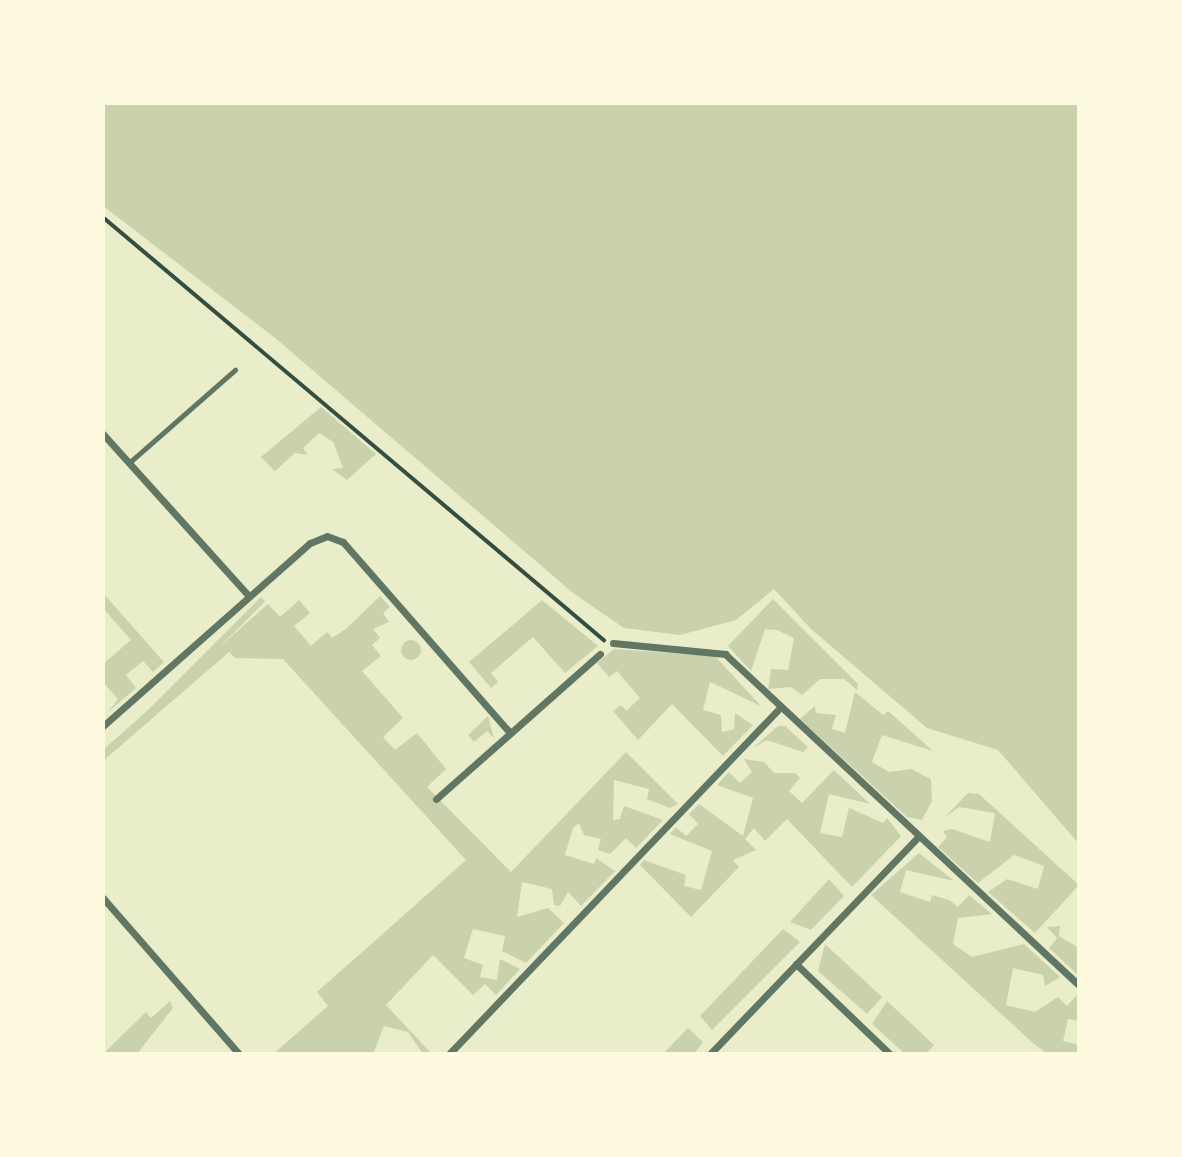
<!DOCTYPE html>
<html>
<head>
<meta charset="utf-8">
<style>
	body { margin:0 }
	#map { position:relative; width:1182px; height:1157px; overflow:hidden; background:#e9edc9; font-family:Literata,serif }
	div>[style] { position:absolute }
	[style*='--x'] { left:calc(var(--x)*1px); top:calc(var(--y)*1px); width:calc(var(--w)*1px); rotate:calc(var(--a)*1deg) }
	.green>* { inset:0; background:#cad2ad; transform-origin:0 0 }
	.round { border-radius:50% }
	.path>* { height:3.5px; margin:-1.75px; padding:0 1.75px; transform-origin:1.75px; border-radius:1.75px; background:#344e41 }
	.service>* { height:4.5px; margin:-2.25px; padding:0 2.25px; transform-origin:2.25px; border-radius:2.25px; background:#617663 }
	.minor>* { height:7px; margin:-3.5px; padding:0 3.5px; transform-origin:3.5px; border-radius:3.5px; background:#617663 }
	span { translate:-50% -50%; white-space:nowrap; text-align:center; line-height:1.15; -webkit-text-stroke:7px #fefae0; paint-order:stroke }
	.frame { position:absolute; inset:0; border:105px solid #fefae0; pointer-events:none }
</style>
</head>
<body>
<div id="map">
	<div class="green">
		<div style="clip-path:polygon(103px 103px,1079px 103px,1079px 844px,998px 750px,927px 728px,811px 629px,774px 589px,736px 620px,680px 635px,624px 628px,573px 593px,274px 337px,103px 206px)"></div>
		<div style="clip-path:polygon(321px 407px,376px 454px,347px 480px,332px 469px,343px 468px,333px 442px,319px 433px,303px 448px,308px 455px,295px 453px,275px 471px,261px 457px)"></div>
		<div style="clip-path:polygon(103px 593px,164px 662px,153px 672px,143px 661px,126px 675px,136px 688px,108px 712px,118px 699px,103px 682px,103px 664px,131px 640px,103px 608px)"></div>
		<div style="clip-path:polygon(380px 596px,390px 607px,383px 613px,389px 622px,373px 629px,380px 638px,372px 645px,381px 656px,362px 671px,403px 718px,383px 737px,395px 750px,417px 733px,446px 769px,427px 787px,511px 872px,626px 752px,678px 804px,670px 808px,647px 799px,649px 789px,614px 780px,613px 820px,620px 819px,624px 806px,663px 820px,636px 848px,626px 838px,610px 854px,598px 850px,601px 839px,584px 835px,579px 823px,573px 828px,565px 855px,594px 864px,596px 858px,615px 871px,581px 906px,568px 892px,560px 906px,554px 905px,552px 889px,522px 882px,517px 917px,548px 908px,564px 923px,526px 963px,502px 951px,505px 936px,473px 929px,464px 958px,483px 965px,480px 977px,497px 980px,500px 959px,520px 969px,496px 995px,485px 984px,473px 995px,433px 955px,386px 1005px,432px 1054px,423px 1054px,408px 1032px,384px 1026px,373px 1054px,273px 1054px,328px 1006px,317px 992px,466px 860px,283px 659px,235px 658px,229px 652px,103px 761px,103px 750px,268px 604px,280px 617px,299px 600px,310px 613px,294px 626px,311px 646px,327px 632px,332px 638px,346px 629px)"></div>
		<div style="left:261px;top:597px;width:6px;height:210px;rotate:45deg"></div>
		<div style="clip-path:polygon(773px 599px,858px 684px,857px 690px,844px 679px,820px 679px,802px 695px,791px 687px,768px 689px,771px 669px,788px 670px,794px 638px,777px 630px,765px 629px,751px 671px,728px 646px)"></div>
		<div style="clip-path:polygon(542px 600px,598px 646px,565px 673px,533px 637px,491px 673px,498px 682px,491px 688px,469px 662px)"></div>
		<div class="round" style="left:401px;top:640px;width:20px;height:20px"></div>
		<div style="clip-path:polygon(614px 649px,715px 656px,761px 706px,710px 682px,703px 710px,721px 715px,722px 732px,734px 729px,735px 713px,753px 725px,723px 756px,672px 704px,638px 740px,613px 711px,621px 705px,626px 711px,640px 698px,617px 671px,609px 677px,597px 663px)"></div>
		<div style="clip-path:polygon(855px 692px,883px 715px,888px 711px,933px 751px,882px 735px,872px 762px,889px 772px,911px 769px,931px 779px,932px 801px,922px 820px,907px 817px,800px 719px,815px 706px,816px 713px,836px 715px,832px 729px,845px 733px)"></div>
		<div style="clip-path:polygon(488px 716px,494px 738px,487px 731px,474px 742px,468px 735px)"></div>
		<div style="clip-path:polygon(778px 726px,785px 726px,808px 747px,803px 752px,767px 740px,753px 748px)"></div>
		<div style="clip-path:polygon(744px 759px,764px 762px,774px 773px,795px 773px,800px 778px,789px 791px,802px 803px,834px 770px,870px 804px,829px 794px,820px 833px,842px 837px,849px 808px,883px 823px,887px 818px,901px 836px,852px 887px,787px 819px,765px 841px,754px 828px,745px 839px,756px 850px,733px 860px,739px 867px,691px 917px,640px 865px,644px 860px,686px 875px,684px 886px,701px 890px,712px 851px,670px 834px,676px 827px,686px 836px,698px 824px,689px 814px,699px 804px,743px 836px,753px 798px,717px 785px,729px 772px,740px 783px,752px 772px)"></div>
		<div style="clip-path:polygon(968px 793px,979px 794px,1079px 885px,1035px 933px,988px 892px,1007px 879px,1038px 889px,1044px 866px,1014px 855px,978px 883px,938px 847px,947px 837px,943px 831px,952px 829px,990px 842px,995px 813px,959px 807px,945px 817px)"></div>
		<div style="clip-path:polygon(919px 853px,954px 881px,906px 870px,900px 892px,930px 902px,932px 895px,949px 900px,958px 907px,969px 895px,992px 914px,958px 918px,953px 944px,972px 957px,1024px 944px,1060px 977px,1045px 986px,1043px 975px,1013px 968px,1006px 1005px,1035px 1012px,1058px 997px,1067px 1006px,1078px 994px,1079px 1021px,1068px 1019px,1063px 1041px,1079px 1045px,1079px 1054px,1047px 1054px,1033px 1043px,871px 895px)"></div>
		<div style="clip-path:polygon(829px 879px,844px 896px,811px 930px,790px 922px)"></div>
		<div style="clip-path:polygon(1060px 926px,1059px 936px,1079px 948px,1079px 976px,1049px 948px,1057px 938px,1047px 927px)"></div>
		<div style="clip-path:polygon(783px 929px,800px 942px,712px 1030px,700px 1016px)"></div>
		<div style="clip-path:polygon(825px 944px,882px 997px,867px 1014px,818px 971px)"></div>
		<div style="clip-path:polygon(170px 1001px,173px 1008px,137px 1054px,103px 1054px,146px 1012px,151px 1018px)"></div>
		<div style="clip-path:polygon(887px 1001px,934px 1045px,926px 1054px,905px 1054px,872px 1024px)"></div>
		<div style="clip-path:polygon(688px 1028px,703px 1042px,694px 1054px,663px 1054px)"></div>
	</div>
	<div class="path">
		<div style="--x:103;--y:217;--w:656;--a:40.17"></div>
	</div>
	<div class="service">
		<div style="--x:129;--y:463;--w:141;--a:-41.3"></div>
	</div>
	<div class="minor">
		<div style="--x:103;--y:434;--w:218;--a:48"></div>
		<div style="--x:613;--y:643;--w:113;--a:5.6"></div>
		<div style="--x:725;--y:654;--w:485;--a:43.1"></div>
		<div style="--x:103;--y:726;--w:276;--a:-41.5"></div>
		<div style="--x:310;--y:543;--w:18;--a:-22"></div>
		<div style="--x:327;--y:536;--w:17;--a:21"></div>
		<div style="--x:343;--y:542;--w:254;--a:48.8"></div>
		<div style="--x:436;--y:799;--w:219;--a:-41.5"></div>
		<div style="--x:103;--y:898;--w:207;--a:48.9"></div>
		<div style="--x:796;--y:964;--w:130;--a:43.8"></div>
		<div style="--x:449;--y:1054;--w:476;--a:-46.3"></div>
		<div style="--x:710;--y:1054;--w:299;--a:-46.2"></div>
	</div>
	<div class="frame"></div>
</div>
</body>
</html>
